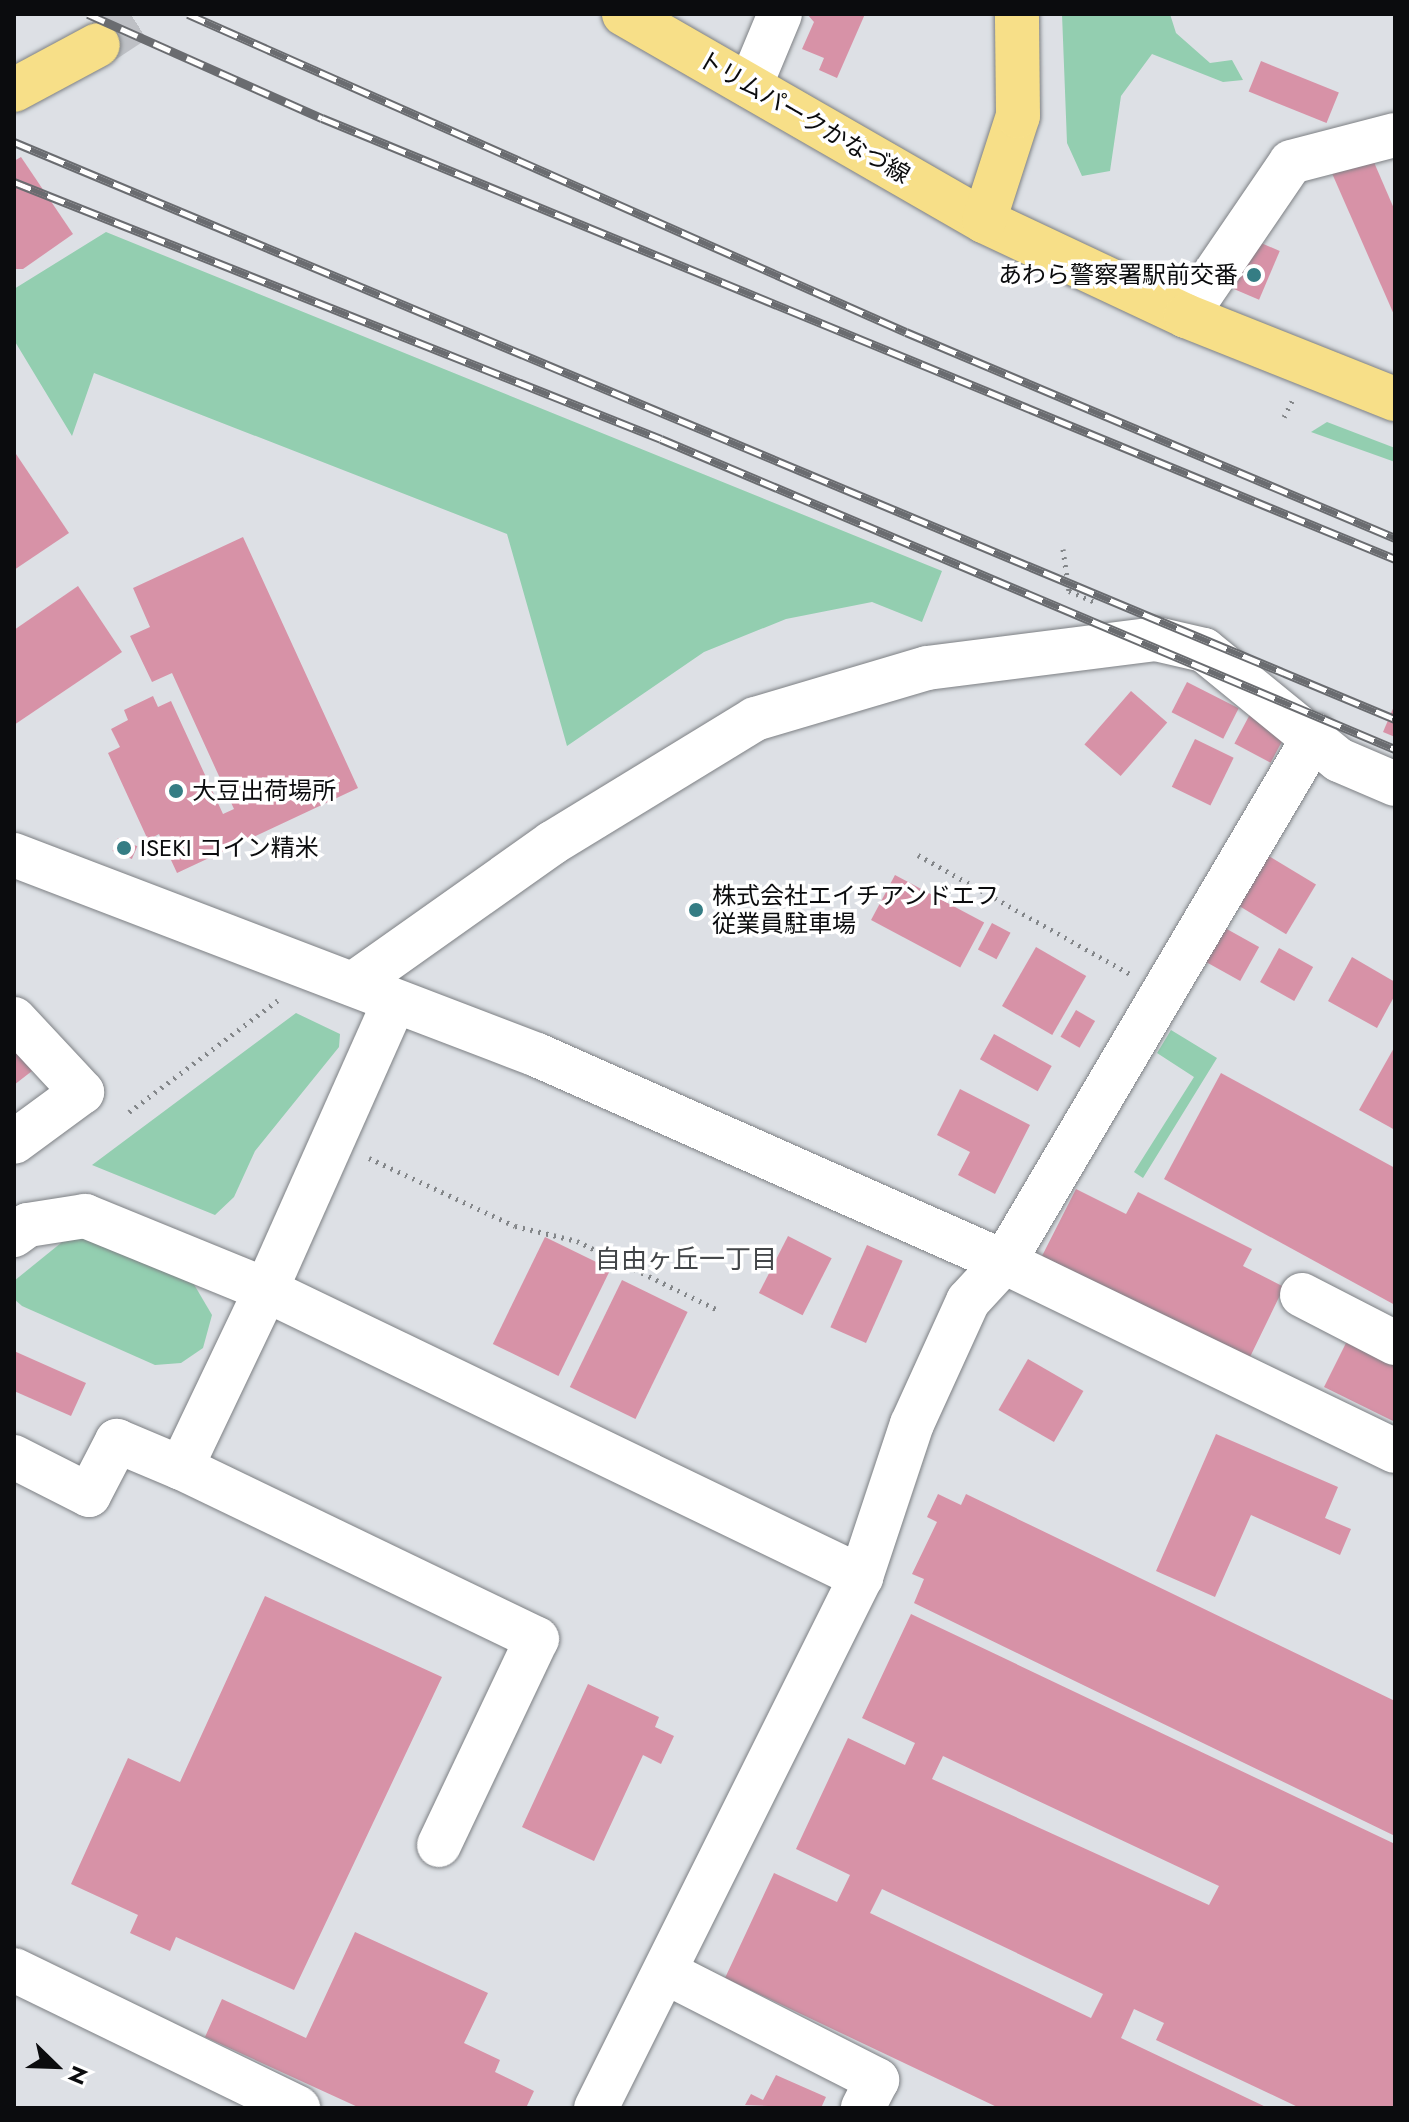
<!DOCTYPE html>
<html>
<head>
<meta charset="utf-8">
<style>
	body { margin:0 }
	#map { position:relative; width:1409px; height:2122px; overflow:hidden; background:#dde0e5; font-family:Jost,"Noto Sans JP",sans-serif }
	div>[style] { position:absolute }
	[style*='--x'] { left:calc(var(--x)*1px); top:calc(var(--y)*1px); width:calc(var(--w)*1px); rotate:calc(var(--a)*1deg) }
	.green>* { inset:0; background:#93ceb0 }
	.building>* { inset:0; background:#d792a7; transform-origin:0 0 }
	.major-tunnel>* { height:44px; margin-top:-22px; transform-origin:0; background:repeating-linear-gradient(90deg,#bec0c5 0 44px,transparent 0 66px) }
	.path>* { height:5px; margin-top:-2.5px; transform-origin:0; background:repeating-linear-gradient(90deg,#838689 0 2px,transparent 0 8px) }
	.roads { filter:drop-shadow(0 0 2px #7d8084) drop-shadow(0 0 2px #7d8084) }
	.minor>* { height:44px; margin:-22px; padding:0 22px; transform-origin:22px; border-radius:22px; background:#fff }
	.major>* { height:44px; margin:-22px; padding:0 22px; transform-origin:22px; border-radius:22px; background:#f7df88 }
	.rail>* { height:9px; margin-top:-4.5px; transform-origin:0; background:repeating-linear-gradient(90deg,#fff 0 18px,#6a6c70 0 36px); box-sizing:border-box; border-block:2px solid #6a6c70 }
	.dots>* { width:22px; height:22px; translate:-50% -50%; box-sizing:border-box; border:4px solid #fff; border-radius:50% }
	span { translate:-50% -50%; white-space:nowrap; text-align:center; line-height:1.15; -webkit-text-stroke:7px #fff; paint-order:stroke }
	.street-label { font-size:24px; color:#0b0c0e }
	.poi-label { font-size:24px; color:#0b0c0e }
	.right { translate:-100% -50%; text-align:right }
	.left { translate:0 -50%; text-align:left }
	.neighbourhood-label { font-size:26px; color:#424548 }
	.frame { position:absolute; inset:0; border:16px solid #0b0c0e; pointer-events:none }
	.north { position:absolute; left:16px; top:2026px; width:80px; height:80px; -webkit-text-stroke:6px #fff; paint-order:stroke; rotate:113deg; font-size:22px; font-weight:700; line-height:32px; text-align:center; color:#0b0c0e }
	.north::after { content:''; display:block; margin:auto; width:28px; height:36px; background:#0b0c0e; clip-path:polygon(50% 0,100% 100%,50% 72%,0 100%) }
</style>
</head>
<body>
<div id="map">
	<div class="green">
		<div style="clip-path:polygon(1062px 14px,1170px 14px,1176px 33px,1210px 63px,1232px 60px,1243px 80px,1223px 82px,1152px 54px,1121px 96px,1110px 171px,1082px 176px,1067px 143px)"></div>
		<div style="clip-path:polygon(106px 232px,942px 571px,922px 622px,872px 602px,786px 619px,704px 652px,567px 746px,507px 534px,94px 373px,72px 436px,14px 340px,14px 289px)"></div>
		<div style="clip-path:polygon(1327px 422px,1395px 448px,1395px 462px,1311px 432px)"></div>
		<div style="clip-path:polygon(296px 1013px,340px 1034px,339px 1047px,255px 1151px,234px 1197px,215px 1215px,92px 1165px)"></div>
		<div style="clip-path:polygon(1171px 1030px,1217px 1058px,1143px 1178px,1134px 1172px,1194px 1077px,1157px 1053px)"></div>
		<div style="clip-path:polygon(72px 1234px,192px 1281px,212px 1315px,203px 1348px,181px 1363px,155px 1365px,22px 1306px,14px 1299px,14px 1281px)"></div>
	</div>
	<div class="building">
		<div style="clip-path:polygon(807px 14px,865px 14px,837px 78px,819px 70px,824px 58px,802px 49px,814px 22px)"></div>
		<div style="left:1261px;top:61px;width:84px;height:33px;rotate:22deg"></div>
		<div style="clip-path:polygon(1370px 153px,1395px 211px,1395px 317px,1331px 171px)"></div>
		<div style="clip-path:polygon(21px 157px,73px 234px,23px 269px,14px 269px,14px 161px)"></div>
		<div style="left:1254px;top:240px;width:28px;height:53px;rotate:23deg"></div>
		<div style="clip-path:polygon(14px 451px,69px 533px,14px 570px)"></div>
		<div style="clip-path:polygon(243px 537px,358px 788px,177px 873px,159px 834px,148px 840px,108px 753px,120px 747px,111px 729px,128px 720px,124px 710px,153px 696px,158px 707px,171px 701px,223px 814px,234px 809px,172px 673px,152px 682px,130px 636px,150px 627px,133px 588px)"></div>
		<div style="clip-path:polygon(78px 586px,122px 652px,14px 725px,14px 630px)"></div>
		<div style="left:1187px;top:682px;width:58px;height:34px;rotate:27deg"></div>
		<div style="left:1131px;top:691px;width:48px;height:71px;rotate:41deg"></div>
		<div style="left:1256px;top:703px;width:41px;height:46px;rotate:28deg"></div>
		<div style="clip-path:polygon(1395px 704px,1395px 737px,1383px 732px)"></div>
		<div style="left:1195px;top:739px;width:43px;height:53px;rotate:26deg"></div>
		<div style="left:118px;top:838px;width:21px;height:14px;rotate:23deg"></div>
		<div style="left:1262px;top:852px;width:63px;height:58px;rotate:31deg"></div>
		<div style="left:895px;top:875px;width:101px;height:51px;rotate:28deg"></div>
		<div style="left:992px;top:923px;width:21px;height:30px;rotate:28deg"></div>
		<div style="left:1225px;top:928px;width:39px;height:39px;rotate:29deg"></div>
		<div style="left:1036px;top:947px;width:58px;height:68px;rotate:30deg"></div>
		<div style="left:1279px;top:948px;width:39px;height:39px;rotate:29deg"></div>
		<div style="clip-path:polygon(1352px 957px,1395px 982px,1395px 995px,1377px 1028px,1328px 1001px)"></div>
		<div style="left:1076px;top:1010px;width:22px;height:31px;rotate:30deg"></div>
		<div style="left:994px;top:1034px;width:66px;height:29px;rotate:29deg"></div>
		<div style="clip-path:polygon(1395px 1046px,1395px 1130px,1359px 1110px)"></div>
		<div style="clip-path:polygon(14px 1048px,32px 1071px,14px 1085px)"></div>
		<div style="clip-path:polygon(1221px 1073px,1395px 1168px,1395px 1305px,1164px 1179px)"></div>
		<div style="clip-path:polygon(960px 1089px,1030px 1125px,995px 1194px,958px 1175px,970px 1152px,937px 1135px)"></div>
		<div style="clip-path:polygon(1076px 1189px,1126px 1214px,1138px 1192px,1252px 1249px,1243px 1266px,1284px 1287px,1249px 1359px,1042px 1256px)"></div>
		<div style="left:788px;top:1236px;width:49px;height:64px;rotate:27deg"></div>
		<div style="left:545px;top:1237px;width:73px;height:119px;rotate:26deg"></div>
		<div style="left:867px;top:1245px;width:39px;height:90px;rotate:24deg"></div>
		<div style="left:622px;top:1280px;width:73px;height:119px;rotate:26deg"></div>
		<div style="clip-path:polygon(1348px 1339px,1395px 1362px,1395px 1422px,1324px 1387px)"></div>
		<div style="clip-path:polygon(14px 1351px,86px 1383px,71px 1416px,14px 1391px)"></div>
		<div style="left:1028px;top:1359px;width:64px;height:59px;rotate:30deg"></div>
		<div style="clip-path:polygon(1216px 1434px,1338px 1487px,1325px 1518px,1351px 1529px,1340px 1555px,1251px 1515px,1215px 1597px,1156px 1571px)"></div>
		<div style="clip-path:polygon(938px 1494px,961px 1505px,966px 1494px,1395px 1701px,1395px 1836px,914px 1603px,924px 1579px,912px 1574px,937px 1522px,927px 1517px)"></div>
		<div style="clip-path:polygon(265px 1596px,442px 1677px,294px 1990px,176px 1937px,170px 1951px,130px 1933px,138px 1915px,71px 1884px,128px 1758px,180px 1782px)"></div>
		<div style="clip-path:polygon(evenodd,911px 1614px,1395px 1844px,1395px 2108px,1300px 2108px,1156px 2040px,1164px 2023px,1134px 2009px,1121px 2038px,1268px 2108px,999px 2108px,725px 1978px,774px 1873px,837px 1902px,850px 1875px,796px 1849px,848px 1738px,905px 1765px,915px 1743px,862px 1718px,911px 1614px,943px 1756px,1219px 1886px,1209px 1905px,932px 1779px,943px 1756px,911px 1614px,882px 1889px,1103px 1994px,1091px 2018px,870px 1913px,882px 1889px)"></div>
		<div style="clip-path:polygon(588px 1684px,659px 1717px,655px 1727px,674px 1736px,661px 1764px,643px 1755px,594px 1861px,522px 1827px)"></div>
		<div style="clip-path:polygon(355px 1932px,488px 1993px,464px 2043px,500px 2060px,495px 2072px,534px 2091px,526px 2108px,360px 2108px,205px 2037px,222px 1999px,306px 2038px)"></div>
		<div style="clip-path:polygon(776px 2075px,826px 2097px,821px 2108px,745px 2105px,751px 2094px,763px 2100px)"></div>
	</div>
	<div class="major-tunnel">
		<div style="--x:98;--y:45;--w:56;--a:-33.4"></div>
	</div>
	<div class="path">
		<div style="--x:1284;--y:417;--w:18;--a:-63"></div>
		<div style="--x:1063;--y:549;--w:42;--a:81.9"></div>
		<div style="--x:1069;--y:591;--w:30;--a:23"></div>
		<div style="--x:918;--y:855;--w:243;--a:29.3"></div>
		<div style="--x:129;--y:1112;--w:186;--a:-36.9"></div>
		<div style="--x:369;--y:1158;--w:161;--a:25"></div>
		<div style="--x:515;--y:1226;--w:64;--a:13.6"></div>
		<div style="--x:577;--y:1241;--w:157;--a:26.1"></div>
	</div>
	<div class="roads">
		<div class="minor">
			<div style="--x:750;--y:86;--w:78;--a:-67.4"></div>
			<div style="--x:1186;--y:316;--w:186;--a:-55.7"></div>
			<div style="--x:1291;--y:162;--w:107;--a:-14.6"></div>
			<div style="--x:14;--y:855;--w:560;--a:20.93"></div>
			<div style="--x:537;--y:1055;--w:511;--a:23.91"></div>
			<div style="--x:1004;--y:1262;--w:434;--a:25.8"></div>
			<div style="--x:353;--y:984;--w:244;--a:-35.3"></div>
			<div style="--x:552;--y:843;--w:238;--a:-31.4"></div>
			<div style="--x:755;--y:719;--w:179;--a:-16.5"></div>
			<div style="--x:927;--y:668;--w:231;--a:-7.2"></div>
			<div style="--x:1156;--y:639;--w:49;--a:12.9"></div>
			<div style="--x:1204;--y:650;--w:174;--a:39.2"></div>
			<div style="--x:1339;--y:760;--w:61;--a:23.2"></div>
			<div style="--x:14;--y:1019;--w:100;--a:47"></div>
			<div style="--x:82;--y:1092;--w:84;--a:143.7"></div>
			<div style="--x:14;--y:1235;--w:17;--a:-36"></div>
			<div style="--x:28;--y:1225;--w:58;--a:-9"></div>
			<div style="--x:85;--y:1216;--w:196;--a:22.2"></div>
			<div style="--x:266;--y:1290;--w:315;--a:-66"></div>
			<div style="--x:1302;--y:1295;--w:105;--a:27.3"></div>
			<div style="--x:14;--y:1457;--w:84;--a:26.9"></div>
			<div style="--x:89;--y:1495;--w:61;--a:-62.6"></div>
			<div style="--x:117;--y:1441;--w:69;--a:22.9"></div>
			<div style="--x:439;--y:1845;--w:228;--a:-64.6"></div>
			<div style="--x:537;--y:1639;--w:395;--a:-154.3"></div>
			<div style="--x:181;--y:1468;--w:197;--a:-64.5"></div>
			<div style="--x:266;--y:1290;--w:661;--a:25.75"></div>
			<div style="--x:14;--y:1970;--w:316;--a:25.9"></div>
			<div style="--x:667;--y:1973;--w:236;--a:27"></div>
			<div style="--x:877;--y:2080;--w:31;--a:117"></div>
			<div style="--x:596;--y:2108;--w:593;--a:-63.48"></div>
			<div style="--x:861;--y:1577;--w:161;--a:-71.6"></div>
			<div style="--x:912;--y:1424;--w:135;--a:-65.5"></div>
			<div style="--x:968;--y:1301;--w:53;--a:-47.3"></div>
			<div style="--x:1004;--y:1262;--w:612;--a:-59.45"></div>
		</div>
		<div class="major">
			<div style="--x:624;--y:14;--w:415;--a:29.9"></div>
			<div style="--x:984;--y:221;--w:223;--a:25.2"></div>
			<div style="--x:1186;--y:316;--w:225;--a:21.7"></div>
			<div style="--x:14;--y:90;--w:95;--a:-28.2"></div>
			<div style="--x:984;--y:221;--w:110;--a:-72.1"></div>
			<div style="--x:1018;--y:116;--w:102;--a:-90.6"></div>
		</div>
	</div>
	<div class="rail">
		<div style="--x:88;--y:14;--w:256;--a:24"></div>
		<div style="--x:322;--y:118;--w:1160;--a:22.34"></div>
		<div style="--x:188;--y:14;--w:785;--a:23.89"></div>
		<div style="--x:906;--y:332;--w:531;--a:22.84"></div>
		<div style="--x:14;--y:142;--w:1497;--a:22.68"></div>
		<div style="--x:14;--y:182;--w:696;--a:21.66"></div>
		<div style="--x:661;--y:439;--w:797;--a:22.9"></div>
	</div>
	<div class="dots">
		<div style="left:1254px;top:275px;background:#357d84"></div>
		<div style="left:176px;top:791px;background:#357d84"></div>
		<div style="left:124px;top:848px;background:#357d84"></div>
		<div style="left:696px;top:910px;background:#357d84"></div>
	</div>
	<div class="street-label">
		<span style="left:804px;top:117px;rotate:30deg">トリムパークかなづ線</span>
	</div>
	<div class="poi-label">
		<span class="right" style="left:1238px;top:275px">あわら警察署駅前交番</span>
		<span class="left" style="left:192px;top:791px">大豆出荷場所</span>
		<span class="left" style="left:140px;top:848px">ISEKI コイン精米</span>
		<span class="left" style="left:712px;top:910px">株式会社エイチアンドエフ<br>従業員駐車場</span>
	</div>
	<div class="neighbourhood-label">
		<span style="left:686px;top:1260px">自由ヶ丘一丁目</span>
	</div>
	<div class="frame"></div>
	<div class="north">N</div>
</div>
</body>
</html>
